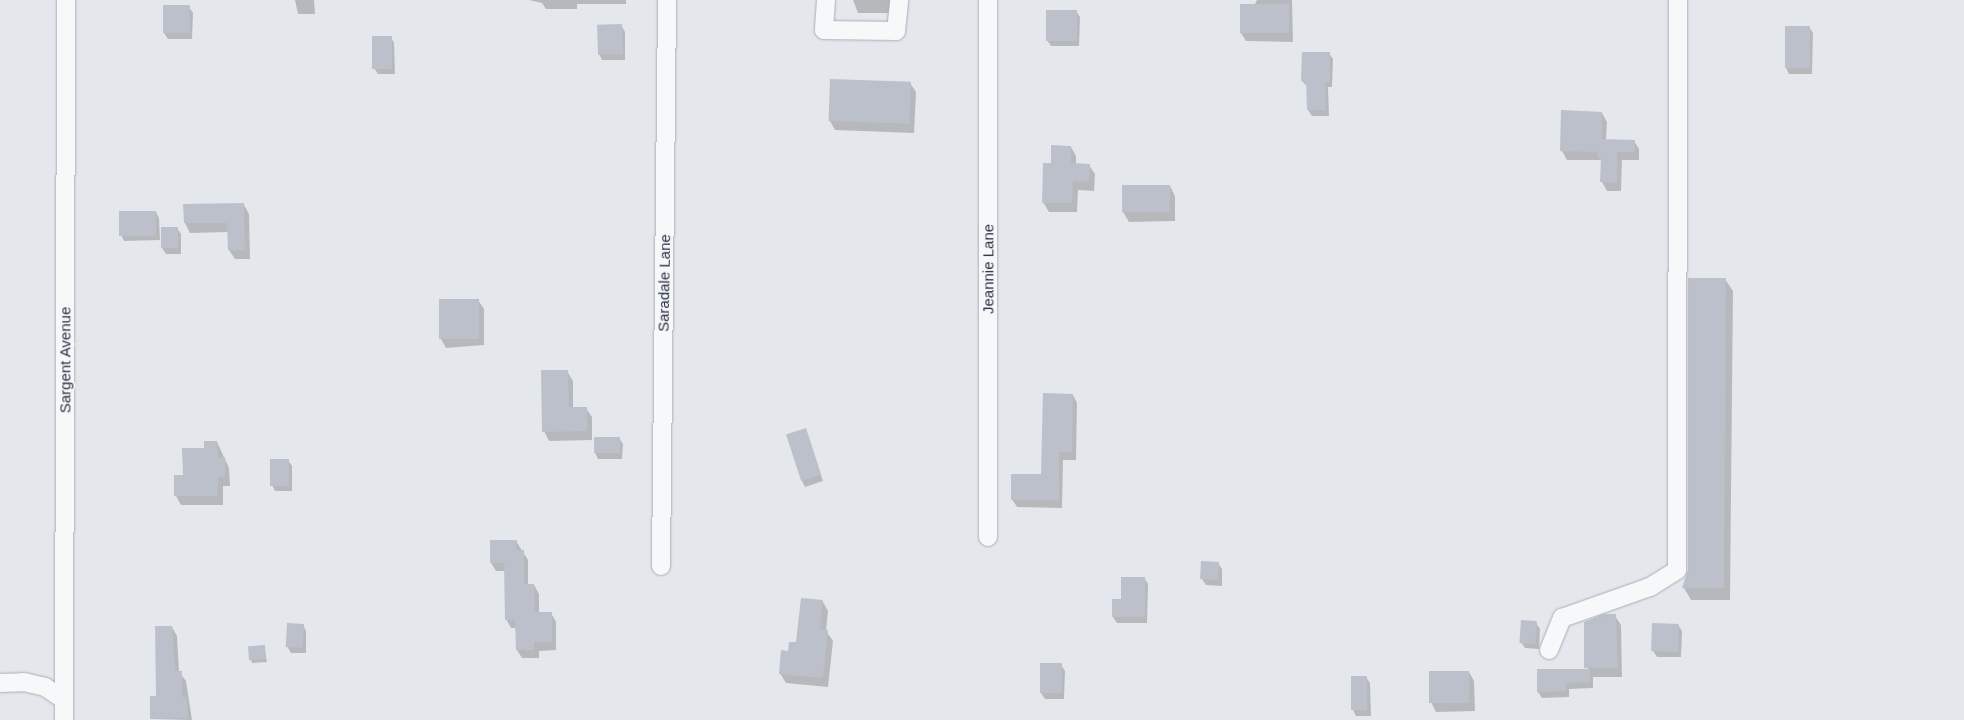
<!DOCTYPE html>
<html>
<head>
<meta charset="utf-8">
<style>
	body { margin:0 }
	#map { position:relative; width:1964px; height:720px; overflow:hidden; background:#e4e7ec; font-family:Arial,sans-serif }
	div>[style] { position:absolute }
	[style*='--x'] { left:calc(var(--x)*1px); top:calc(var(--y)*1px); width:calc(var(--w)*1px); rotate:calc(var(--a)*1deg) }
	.shadow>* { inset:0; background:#0003 }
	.building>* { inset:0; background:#bbc0ca; transform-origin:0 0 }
	.roads { filter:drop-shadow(0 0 1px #a9aeb7) drop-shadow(0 0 1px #a9aeb7) }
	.minor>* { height:18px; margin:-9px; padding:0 9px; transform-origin:9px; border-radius:9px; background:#f7f8fa }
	span { translate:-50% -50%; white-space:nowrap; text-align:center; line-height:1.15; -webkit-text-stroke:4px #f4f6f9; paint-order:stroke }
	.street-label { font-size:15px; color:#2b3445 }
</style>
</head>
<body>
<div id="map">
	<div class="shadow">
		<div style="clip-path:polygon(295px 0,314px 0,315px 14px,298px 14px)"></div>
		<div style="clip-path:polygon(529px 0,626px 0,626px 4px,577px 4px,577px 9px,546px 9px,542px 3px)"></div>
		<div style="clip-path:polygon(853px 0,898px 0,893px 13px,858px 13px)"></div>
		<div style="clip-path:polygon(1257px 0,1292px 0,1293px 42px,1246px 41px,1241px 33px)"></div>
		<div style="clip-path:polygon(164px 7px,189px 7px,193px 13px,192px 39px,168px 39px,164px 33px)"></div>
		<div style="clip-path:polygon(1076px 11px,1080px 17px,1079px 46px,1051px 46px,1047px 40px)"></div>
		<div style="clip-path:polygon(621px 25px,625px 32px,625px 60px,602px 60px,599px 54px,598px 26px)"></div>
		<div style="clip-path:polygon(1809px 27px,1813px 33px,1812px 74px,1789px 74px,1786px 68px)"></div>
		<div style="clip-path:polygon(391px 37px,394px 43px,395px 74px,378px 74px,374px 68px)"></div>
		<div style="clip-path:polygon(1329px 53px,1333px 59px,1332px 87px,1328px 87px,1329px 116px,1312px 116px,1308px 110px,1308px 87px,1302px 81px)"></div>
		<div style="clip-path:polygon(910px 83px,916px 92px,914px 133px,835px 130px,830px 121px)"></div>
		<div style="clip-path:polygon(1602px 113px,1607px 122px,1606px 140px,1634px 141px,1639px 149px,1639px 160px,1622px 160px,1621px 191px,1607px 191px,1602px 182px,1601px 160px,1567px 160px,1562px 151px)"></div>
		<div style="clip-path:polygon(1071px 147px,1076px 156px,1076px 165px,1089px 165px,1095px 174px,1094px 191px,1078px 190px,1077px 212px,1049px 212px,1043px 202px,1052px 165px)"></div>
		<div style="clip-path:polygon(1170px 186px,1175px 196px,1175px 221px,1129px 222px,1123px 212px)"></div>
		<div style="clip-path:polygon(244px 205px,249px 214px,250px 259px,235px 259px,229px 250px,229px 232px,190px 233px,185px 223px,185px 206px)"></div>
		<div style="clip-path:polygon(156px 212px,159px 218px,160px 240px,124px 241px,121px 235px)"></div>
		<div style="clip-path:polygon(162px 228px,177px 228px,181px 234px,181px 254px,166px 254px,162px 248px)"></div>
		<div style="clip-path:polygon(1725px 279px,1733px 291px,1730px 600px,1691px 600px,1684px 588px,1689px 570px)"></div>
		<div style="clip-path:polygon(478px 300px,484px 309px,484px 345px,446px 348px,441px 339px)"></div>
		<div style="clip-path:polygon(567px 371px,573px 381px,573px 408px,586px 408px,592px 417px,592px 440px,549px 441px,544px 431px)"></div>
		<div style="clip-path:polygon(1073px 395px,1077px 403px,1076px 460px,1063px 460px,1062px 508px,1017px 507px,1012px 499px,1042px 476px)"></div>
		<div style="clip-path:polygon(805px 430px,823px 481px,805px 487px,802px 481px)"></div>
		<div style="clip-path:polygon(619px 438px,623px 444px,622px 459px,598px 459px,595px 453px)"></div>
		<div style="clip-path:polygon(217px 442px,229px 468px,230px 486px,223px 486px,223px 505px,181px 505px,176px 496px,175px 477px,184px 476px,205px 449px)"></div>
		<div style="clip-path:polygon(288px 460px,292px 466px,292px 491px,275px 491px,272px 485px)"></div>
		<div style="clip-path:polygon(516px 541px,528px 560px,528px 585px,534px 585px,539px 594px,539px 614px,551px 613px,556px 622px,556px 650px,539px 651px,539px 658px,522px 658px,517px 650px,517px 628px,511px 628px,506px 619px,505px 571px,496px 571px,491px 563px)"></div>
		<div style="clip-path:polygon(1203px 562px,1218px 563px,1222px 569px,1222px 586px,1206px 585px,1202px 579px)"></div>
		<div style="clip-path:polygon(1144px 578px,1148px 584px,1147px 623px,1117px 623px,1113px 617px,1122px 600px)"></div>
		<div style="clip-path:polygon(823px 602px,828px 611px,826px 631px,833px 641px,828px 687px,786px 683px,780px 673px,789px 652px)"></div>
		<div style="clip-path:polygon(1615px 616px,1621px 625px,1622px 677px,1593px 677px,1593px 688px,1569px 689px,1569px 697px,1542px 698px,1538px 692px,1587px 670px)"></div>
		<div style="clip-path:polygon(1536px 623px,1540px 629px,1539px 649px,1525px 648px,1521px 642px)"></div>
		<div style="clip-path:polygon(303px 625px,306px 631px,306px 653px,291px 653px,287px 646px)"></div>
		<div style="clip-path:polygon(1678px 625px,1682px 631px,1681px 657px,1657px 657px,1653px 651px)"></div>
		<div style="clip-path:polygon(172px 627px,177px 636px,179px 672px,186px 681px,192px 720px,151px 719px)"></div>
		<div style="clip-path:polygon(264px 646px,267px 662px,252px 663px,251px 660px)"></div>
		<div style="clip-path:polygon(1061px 665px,1065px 671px,1064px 699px,1045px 699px,1041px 693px)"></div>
		<div style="clip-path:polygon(1469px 672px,1474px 681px,1475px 711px,1436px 712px,1431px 702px)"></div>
		<div style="clip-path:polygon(1366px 677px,1370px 683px,1371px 716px,1356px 716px,1353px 710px)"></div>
	</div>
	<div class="building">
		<div style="left:1240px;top:4px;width:49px;height:29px"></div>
		<div style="left:163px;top:5px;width:27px;height:28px"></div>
		<div style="left:1046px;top:10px;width:31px;height:31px"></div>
		<div style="left:622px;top:24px;width:30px;height:25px;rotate:88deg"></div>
		<div style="left:1785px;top:26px;width:25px;height:42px"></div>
		<div style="left:372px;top:36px;width:20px;height:33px"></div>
		<div style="clip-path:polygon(1302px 52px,1330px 52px,1330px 82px,1325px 82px,1326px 110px,1307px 110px,1306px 81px,1301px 81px)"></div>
		<div style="left:830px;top:79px;width:81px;height:42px;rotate:2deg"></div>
		<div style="clip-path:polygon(1561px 110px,1602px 112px,1602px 139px,1635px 140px,1635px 152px,1617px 152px,1617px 183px,1600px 182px,1601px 158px,1598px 158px,1598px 152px,1560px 151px)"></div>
		<div style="clip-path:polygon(1051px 145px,1071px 146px,1071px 163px,1090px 164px,1089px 182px,1073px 181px,1072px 203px,1042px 203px,1043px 163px,1051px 163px)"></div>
		<div style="left:1170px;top:185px;width:27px;height:48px;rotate:90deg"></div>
		<div style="clip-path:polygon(244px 203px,245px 250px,228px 250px,227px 223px,184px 223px,183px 204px)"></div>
		<div style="left:119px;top:211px;width:37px;height:25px"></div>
		<div style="left:161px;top:227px;width:17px;height:21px"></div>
		<div style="clip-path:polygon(1688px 278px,1726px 278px,1724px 588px,1682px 588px,1688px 570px)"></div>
		<div style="left:439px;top:299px;width:40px;height:40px"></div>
		<div style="clip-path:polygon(541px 370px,568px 370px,569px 407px,587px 407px,587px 431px,542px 432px)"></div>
		<div style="clip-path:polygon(1043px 393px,1073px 394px,1072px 452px,1059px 452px,1059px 500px,1011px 500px,1011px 474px,1041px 474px)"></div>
		<div style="left:806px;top:428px;width:49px;height:21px;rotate:72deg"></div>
		<div style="left:594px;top:437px;width:26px;height:16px"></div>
		<div style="clip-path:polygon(204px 441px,217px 441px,218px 458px,225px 457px,225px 477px,218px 477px,218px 496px,174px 496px,174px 475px,183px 475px,182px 448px,204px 448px)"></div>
		<div style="left:270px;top:459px;width:19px;height:27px"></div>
		<div style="clip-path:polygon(490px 540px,517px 540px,516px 550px,524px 550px,524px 584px,534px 584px,535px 612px,552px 612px,552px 642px,534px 642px,534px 650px,516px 650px,515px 620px,505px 620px,504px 563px,490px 563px)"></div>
		<div style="left:1201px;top:561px;width:18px;height:18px;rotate:3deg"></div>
		<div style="clip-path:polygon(1121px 577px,1145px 577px,1145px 617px,1112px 617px,1112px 599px,1121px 599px)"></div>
		<div style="clip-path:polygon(801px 598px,823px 600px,820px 629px,828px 630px,823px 678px,779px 674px,781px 650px,788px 651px,789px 642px,796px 642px)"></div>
		<div style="clip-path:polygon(1604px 614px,1616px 614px,1618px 668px,1584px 668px,1584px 622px)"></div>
		<div style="left:1521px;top:620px;width:16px;height:23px;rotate:4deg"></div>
		<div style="left:287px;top:623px;width:17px;height:24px;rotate:3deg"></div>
		<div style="left:1652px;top:623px;width:27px;height:28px;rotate:2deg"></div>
		<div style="clip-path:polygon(155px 626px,172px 626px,175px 671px,182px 671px,182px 697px,187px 697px,188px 718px,150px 719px,150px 696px,156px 696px)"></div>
		<div style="left:265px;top:645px;width:14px;height:17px;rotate:86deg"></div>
		<div style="left:1040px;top:663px;width:22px;height:30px"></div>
		<div style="clip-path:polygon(1537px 669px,1590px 669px,1590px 682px,1566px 683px,1566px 691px,1537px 692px)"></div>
		<div style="left:1429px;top:671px;width:40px;height:32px"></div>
		<div style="left:1351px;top:676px;width:16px;height:34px"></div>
	</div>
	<div class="roads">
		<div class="minor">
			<div style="--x:826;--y:0;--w:30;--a:94"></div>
			<div style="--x:824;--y:30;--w:72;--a:0.8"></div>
			<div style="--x:896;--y:31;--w:31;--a:-84"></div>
			<div style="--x:988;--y:0;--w:537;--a:90"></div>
			<div style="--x:661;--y:566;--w:566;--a:-89.39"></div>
			<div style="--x:1549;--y:650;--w:35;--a:-68"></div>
			<div style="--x:1562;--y:618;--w:93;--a:-19.4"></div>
			<div style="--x:1650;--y:587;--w:32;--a:-32"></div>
			<div style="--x:1677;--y:570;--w:570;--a:-89.9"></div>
			<div style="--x:0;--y:683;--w:24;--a:-2"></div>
			<div style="--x:24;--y:682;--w:22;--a:13"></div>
			<div style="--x:45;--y:687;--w:23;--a:34"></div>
			<div style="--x:64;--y:720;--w:720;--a:-89.84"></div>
		</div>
	</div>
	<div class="street-label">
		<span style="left:988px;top:269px;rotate:-90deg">Jeannie Lane</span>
		<span style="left:664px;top:283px;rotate:-89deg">Saradale Lane</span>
		<span style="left:65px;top:360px;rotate:-90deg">Sargent Avenue</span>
	</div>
</div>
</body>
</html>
